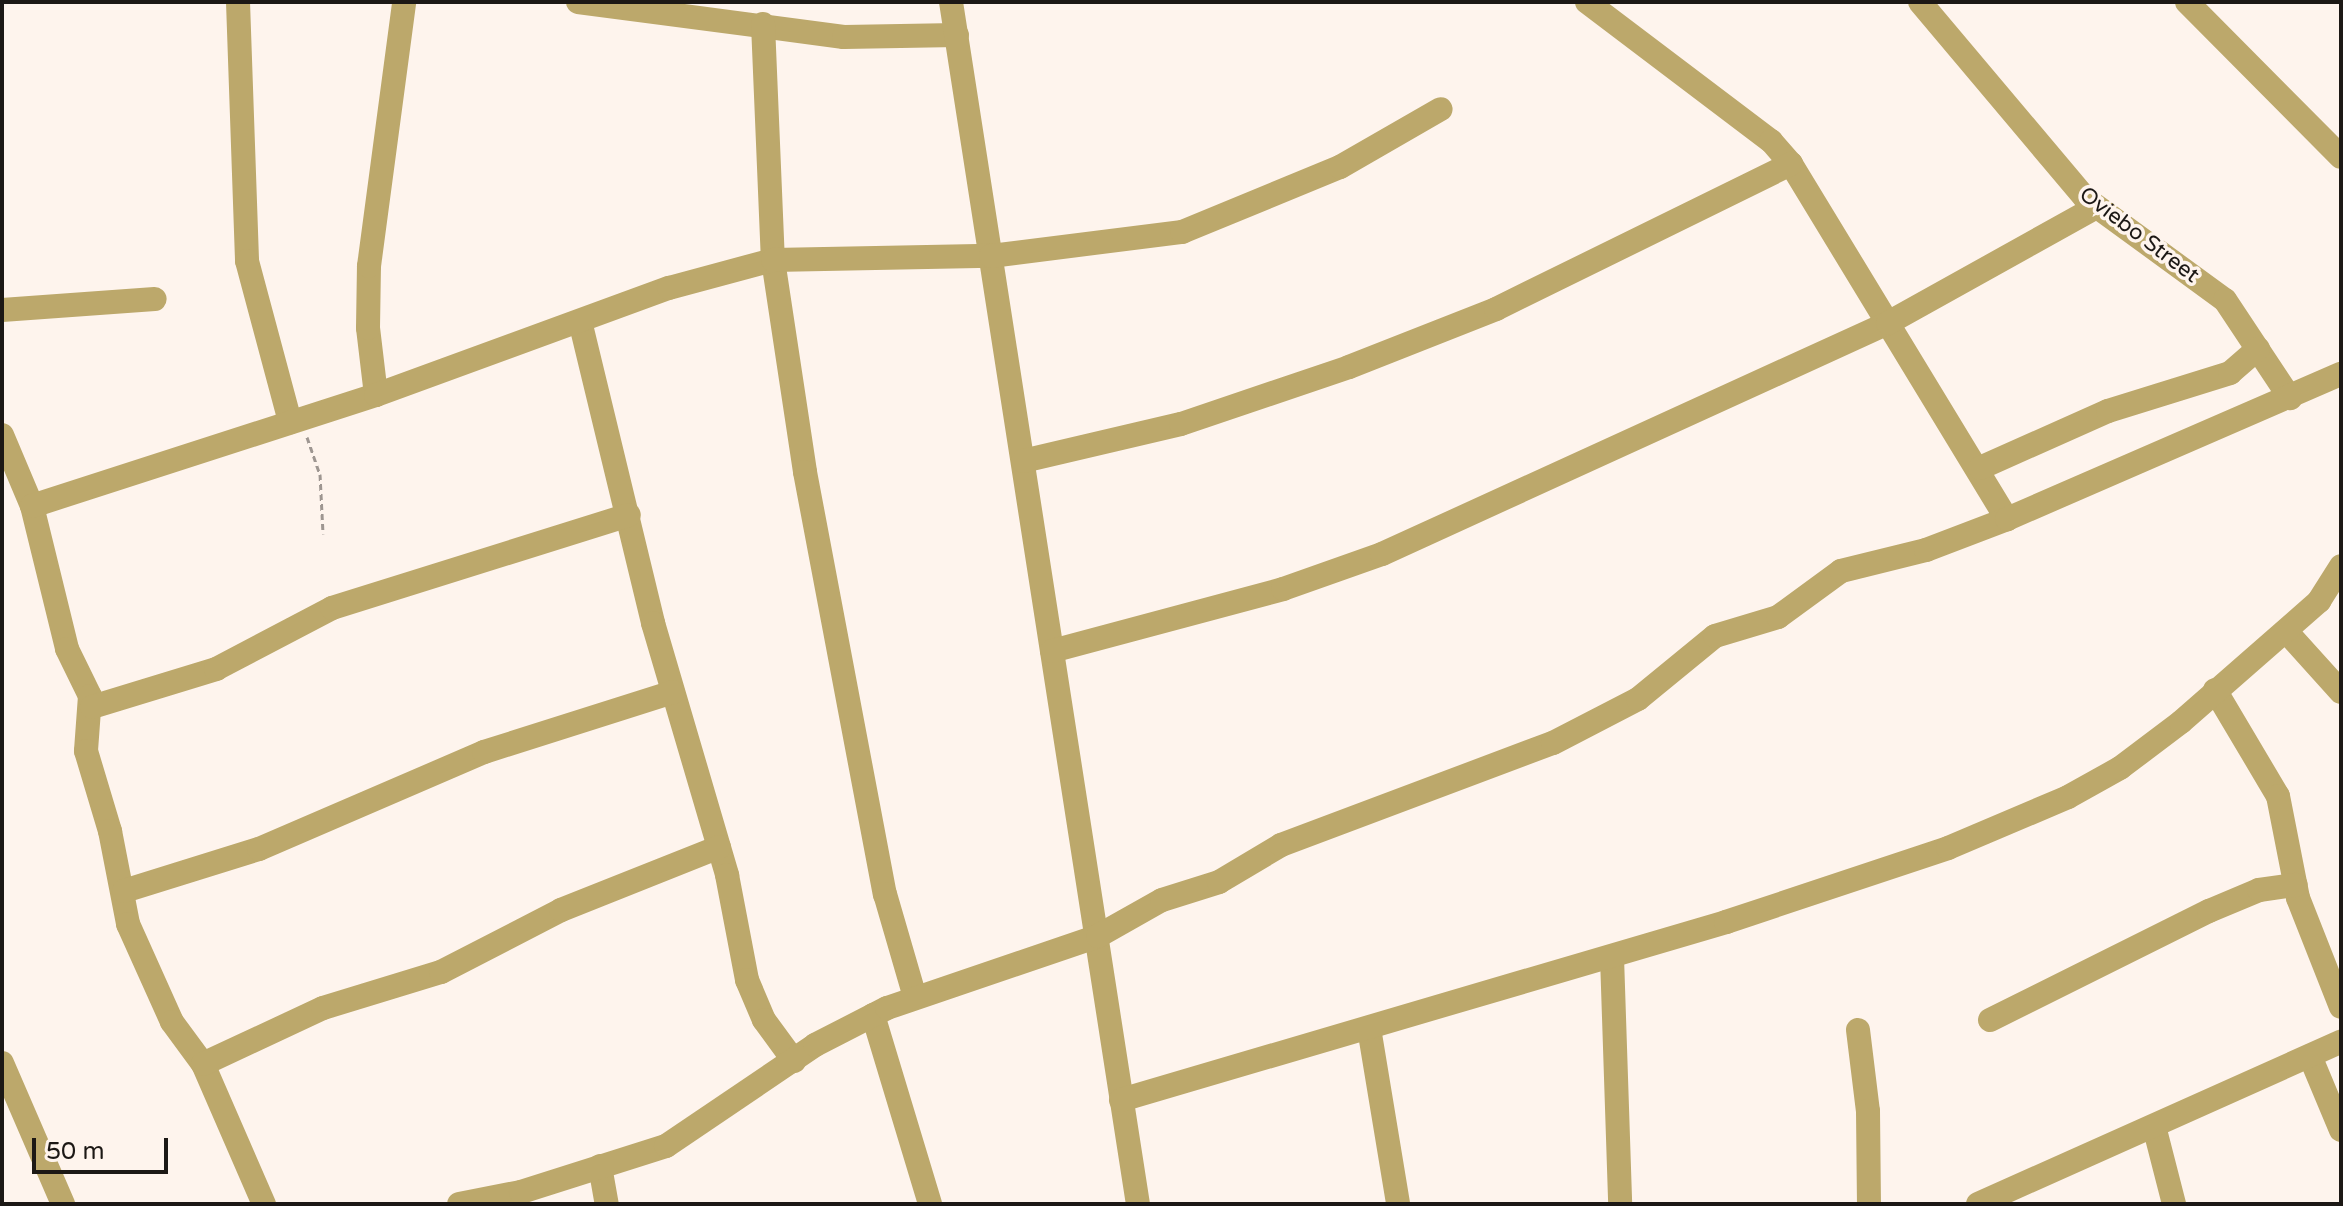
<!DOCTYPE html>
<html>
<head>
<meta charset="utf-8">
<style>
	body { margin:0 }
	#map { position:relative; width:2343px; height:1206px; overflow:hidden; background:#fef4ed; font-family:"Varela Round",sans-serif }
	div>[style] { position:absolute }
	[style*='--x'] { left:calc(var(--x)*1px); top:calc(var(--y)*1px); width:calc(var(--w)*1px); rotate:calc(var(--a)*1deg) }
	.path>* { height:3px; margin-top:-1.5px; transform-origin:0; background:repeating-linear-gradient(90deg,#9e9691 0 6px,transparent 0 10px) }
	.minor>* { height:24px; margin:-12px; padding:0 12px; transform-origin:12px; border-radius:12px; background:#bca86b }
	span { translate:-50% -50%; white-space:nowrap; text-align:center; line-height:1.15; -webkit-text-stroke:7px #fef4ed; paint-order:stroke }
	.street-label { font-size:22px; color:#1c1815 }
	.frame { position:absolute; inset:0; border:4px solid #1c1815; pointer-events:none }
	.scale { position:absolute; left:32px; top:1138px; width:136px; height:36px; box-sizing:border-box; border:4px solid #1c1815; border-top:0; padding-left:10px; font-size:24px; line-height:28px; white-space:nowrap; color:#1c1815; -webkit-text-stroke:6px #fef4ed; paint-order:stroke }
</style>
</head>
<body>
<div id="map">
	<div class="path">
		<div style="--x:307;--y:437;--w:39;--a:71"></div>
		<div style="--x:320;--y:474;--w:60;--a:87.1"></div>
	</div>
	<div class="minor">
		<div style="--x:238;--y:2;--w:259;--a:88"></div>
		<div style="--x:247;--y:261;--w:167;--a:75"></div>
		<div style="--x:578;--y:2;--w:268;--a:7.5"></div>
		<div style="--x:844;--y:37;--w:113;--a:-1"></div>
		<div style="--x:951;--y:2;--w:1216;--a:81.16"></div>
		<div style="--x:1587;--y:2;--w:231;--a:37.1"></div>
		<div style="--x:1771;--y:141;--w:30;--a:49"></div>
		<div style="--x:1791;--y:164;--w:416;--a:58.7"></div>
		<div style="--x:1920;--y:2;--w:256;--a:49.9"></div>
		<div style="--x:2085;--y:198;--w:173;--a:36.1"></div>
		<div style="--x:2225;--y:300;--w:118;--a:56.4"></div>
		<div style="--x:2187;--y:2;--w:218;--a:45.2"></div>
		<div style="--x:763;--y:24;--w:236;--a:87.6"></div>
		<div style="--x:773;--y:260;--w:214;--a:81.4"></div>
		<div style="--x:805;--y:472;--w:430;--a:79.3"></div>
		<div style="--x:885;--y:894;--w:107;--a:73.8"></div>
		<div style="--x:2;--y:310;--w:153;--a:-4.1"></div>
		<div style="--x:581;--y:325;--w:307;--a:76.4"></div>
		<div style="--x:653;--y:623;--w:263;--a:73.6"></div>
		<div style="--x:727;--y:875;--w:107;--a:79.2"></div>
		<div style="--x:747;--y:980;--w:43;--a:67"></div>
		<div style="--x:764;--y:1020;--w:51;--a:53.8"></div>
		<div style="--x:376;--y:395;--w:67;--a:-96.8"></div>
		<div style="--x:368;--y:328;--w:62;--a:-89.1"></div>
		<div style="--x:369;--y:266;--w:266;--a:-82.4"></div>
		<div style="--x:2;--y:435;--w:77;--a:67.1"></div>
		<div style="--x:32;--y:506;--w:147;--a:76.2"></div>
		<div style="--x:67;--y:649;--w:52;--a:63.9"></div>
		<div style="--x:90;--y:696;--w:55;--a:94.2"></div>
		<div style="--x:86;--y:751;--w:84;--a:73.3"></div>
		<div style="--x:110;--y:831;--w:95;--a:79"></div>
		<div style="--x:128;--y:924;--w:107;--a:65.8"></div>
		<div style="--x:172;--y:1022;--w:52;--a:53.6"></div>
		<div style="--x:203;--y:1064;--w:153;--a:66.5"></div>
		<div style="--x:1023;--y:461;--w:162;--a:-13.2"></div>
		<div style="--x:1181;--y:424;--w:177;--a:-18.7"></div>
		<div style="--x:1349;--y:367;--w:158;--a:-21.5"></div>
		<div style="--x:1496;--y:309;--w:329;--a:-26.2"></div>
		<div style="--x:1980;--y:468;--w:140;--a:-24"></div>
		<div style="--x:2108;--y:411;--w:128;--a:-17.3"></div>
		<div style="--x:2230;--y:373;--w:37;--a:-41"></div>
		<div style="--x:32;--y:506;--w:361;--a:-17.9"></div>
		<div style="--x:376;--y:395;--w:312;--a:-20.1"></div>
		<div style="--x:669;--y:288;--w:108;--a:-15.1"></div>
		<div style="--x:773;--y:260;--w:218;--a:-1.1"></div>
		<div style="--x:991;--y:256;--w:193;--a:-7.2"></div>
		<div style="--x:1182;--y:232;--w:171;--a:-22.4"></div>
		<div style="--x:1340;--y:167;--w:116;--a:-29.9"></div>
		<div style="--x:2286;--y:631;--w:82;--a:48"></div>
		<div style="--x:1052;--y:651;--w:239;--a:-15"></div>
		<div style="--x:1283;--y:589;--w:105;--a:-19.5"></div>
		<div style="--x:1382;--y:554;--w:556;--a:-24.54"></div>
		<div style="--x:1888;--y:323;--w:238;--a:-29.1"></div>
		<div style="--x:2215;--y:690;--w:123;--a:59.3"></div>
		<div style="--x:2278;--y:796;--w:104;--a:78.9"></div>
		<div style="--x:2298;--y:898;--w:117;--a:68.5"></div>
		<div style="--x:92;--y:707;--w:130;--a:-17"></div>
		<div style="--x:216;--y:669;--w:131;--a:-27.7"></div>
		<div style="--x:332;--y:608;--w:311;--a:-17.4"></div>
		<div style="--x:124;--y:891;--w:141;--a:-17.3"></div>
		<div style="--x:259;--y:849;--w:245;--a:-23.3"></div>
		<div style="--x:484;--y:752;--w:198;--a:-17.6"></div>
		<div style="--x:1612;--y:957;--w:247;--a:88.1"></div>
		<div style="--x:873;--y:1015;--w:197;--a:73.2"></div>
		<div style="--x:1990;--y:1020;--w:245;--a:-26.5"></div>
		<div style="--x:2209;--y:911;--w:54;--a:-22.8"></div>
		<div style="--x:2259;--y:890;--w:37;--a:-8"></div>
		<div style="--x:1369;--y:1028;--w:178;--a:80.6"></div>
		<div style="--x:1858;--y:1030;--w:82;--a:83"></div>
		<div style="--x:1868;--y:1111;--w:93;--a:89.4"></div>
		<div style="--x:2310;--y:1056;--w:80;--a:67.3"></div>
		<div style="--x:2;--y:1063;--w:154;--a:66.6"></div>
		<div style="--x:203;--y:1064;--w:132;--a:-25"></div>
		<div style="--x:323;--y:1008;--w:123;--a:-17"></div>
		<div style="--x:441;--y:972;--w:135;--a:-27.3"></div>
		<div style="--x:561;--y:910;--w:170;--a:-21.7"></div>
		<div style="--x:1121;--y:1100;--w:631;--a:-16.39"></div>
		<div style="--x:1726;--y:922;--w:234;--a:-18.4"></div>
		<div style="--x:1948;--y:848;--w:130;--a:-23"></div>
		<div style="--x:2068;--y:797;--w:60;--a:-29.1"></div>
		<div style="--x:2120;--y:768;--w:76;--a:-37"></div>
		<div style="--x:2181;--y:722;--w:184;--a:-41.2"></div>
		<div style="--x:2319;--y:601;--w:41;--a:-57.8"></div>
		<div style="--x:2154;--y:1126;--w:81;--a:75.6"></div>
		<div style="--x:600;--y:1166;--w:39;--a:80"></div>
		<div style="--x:459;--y:1204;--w:63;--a:-11"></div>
		<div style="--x:521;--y:1192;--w:152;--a:-17.6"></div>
		<div style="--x:666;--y:1146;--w:180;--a:-34.1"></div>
		<div style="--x:815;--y:1045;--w:81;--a:-27.2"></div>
		<div style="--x:887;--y:1008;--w:223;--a:-18.8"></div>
		<div style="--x:1098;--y:936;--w:73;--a:-29.4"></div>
		<div style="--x:1162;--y:900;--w:60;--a:-17.5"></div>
		<div style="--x:1219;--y:882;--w:72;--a:-30.8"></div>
		<div style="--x:1281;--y:845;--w:290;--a:-20.6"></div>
		<div style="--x:1553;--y:743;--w:96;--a:-27.4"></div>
		<div style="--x:1638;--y:699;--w:99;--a:-39.3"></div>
		<div style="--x:1715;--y:636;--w:66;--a:-16.8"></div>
		<div style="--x:1778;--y:617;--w:78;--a:-36.1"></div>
		<div style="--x:1841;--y:571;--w:88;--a:-13.9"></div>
		<div style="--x:1926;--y:550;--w:87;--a:-20.9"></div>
		<div style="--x:2007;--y:519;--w:364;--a:-23.5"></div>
		<div style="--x:1978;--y:1204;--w:398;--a:-24.1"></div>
	</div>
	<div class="street-label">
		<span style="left:2139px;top:235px;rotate:37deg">Oviebo Street</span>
	</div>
	<div class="frame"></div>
	<div class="scale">50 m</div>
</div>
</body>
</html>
